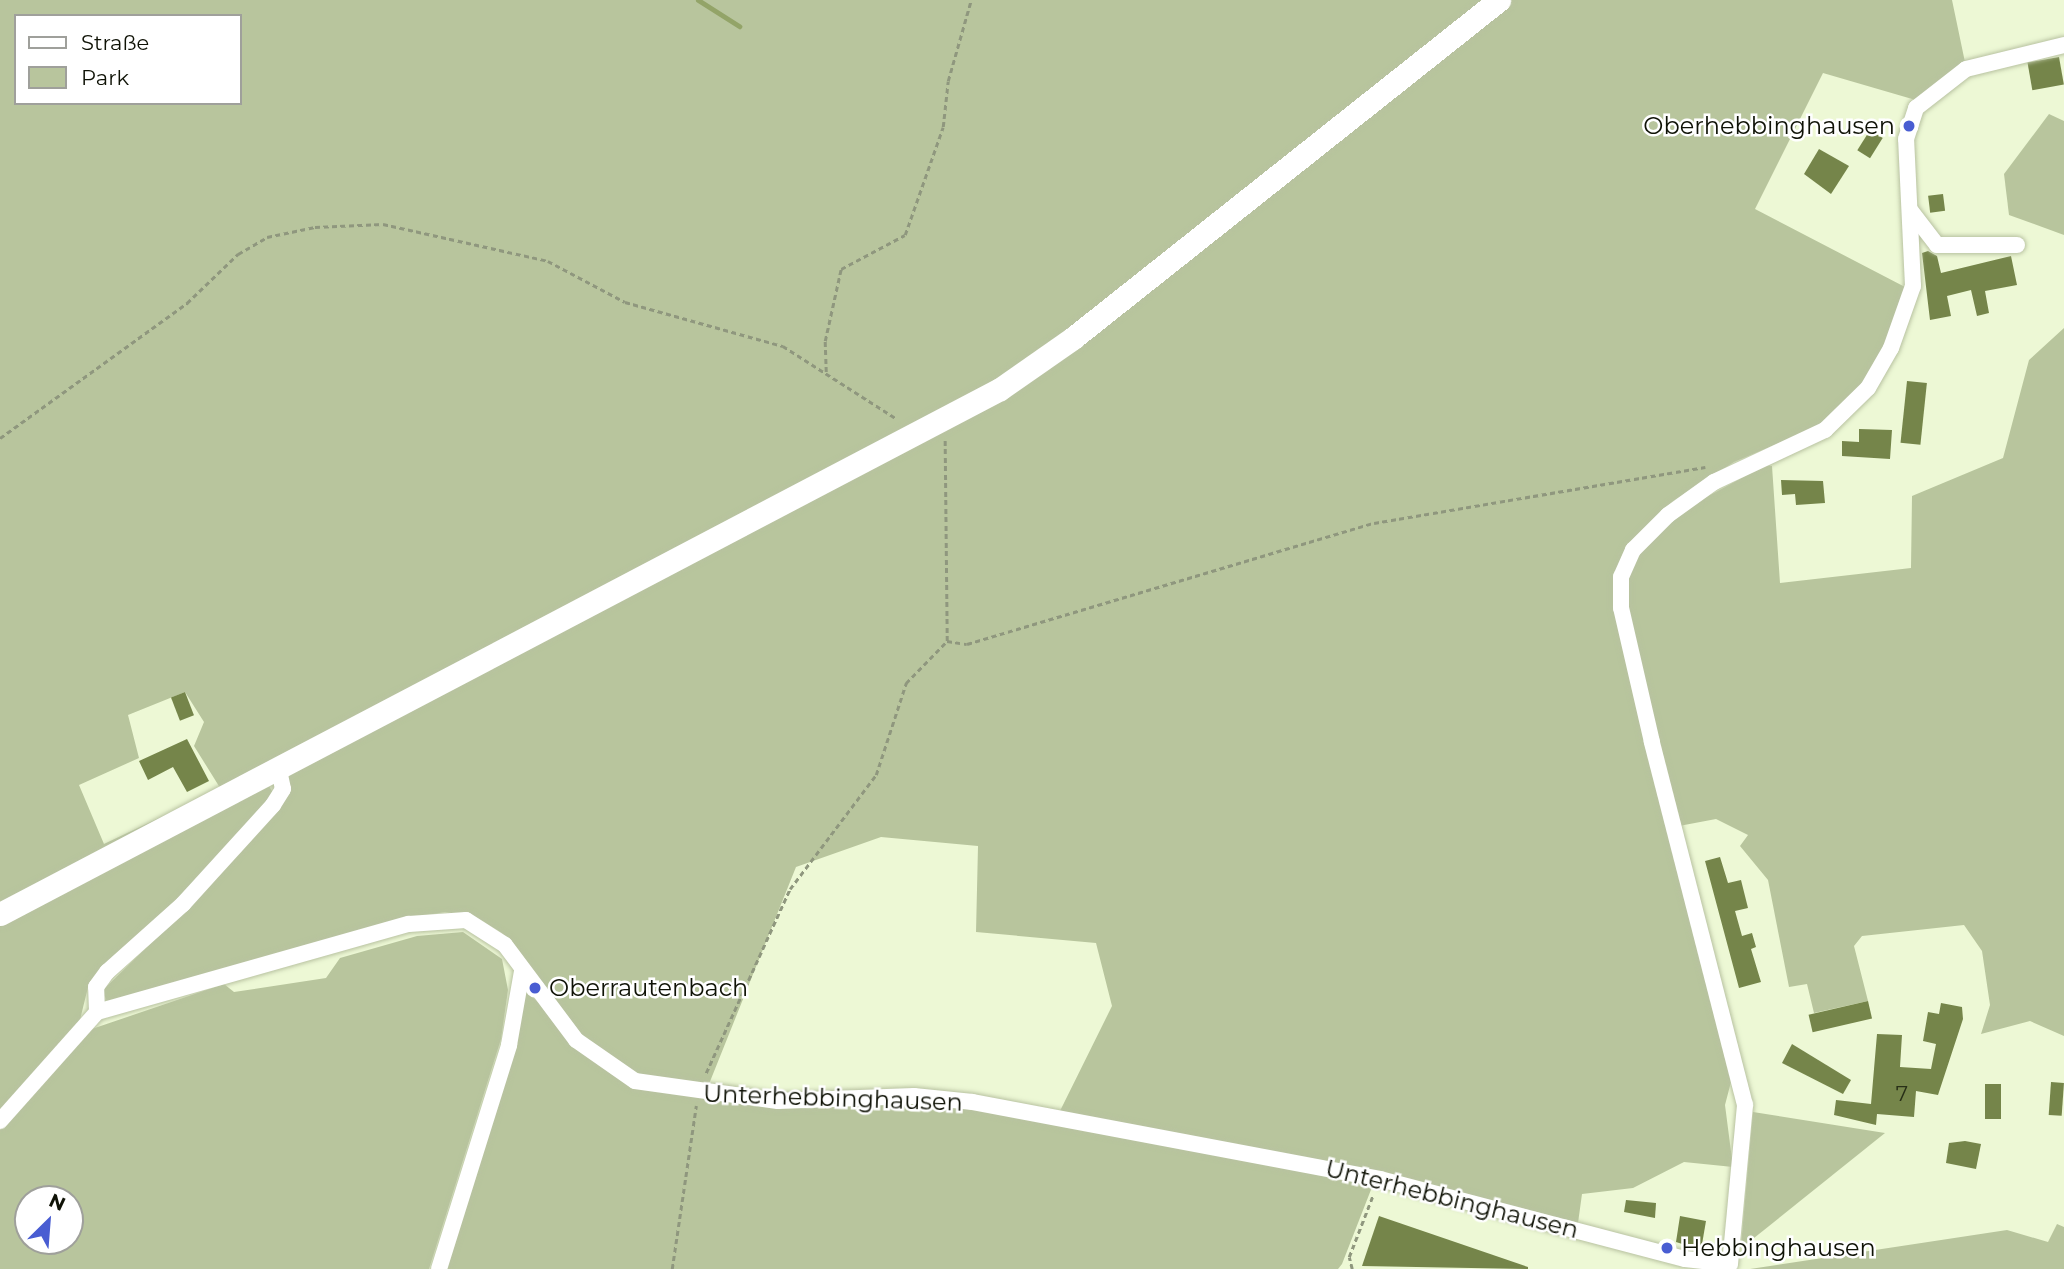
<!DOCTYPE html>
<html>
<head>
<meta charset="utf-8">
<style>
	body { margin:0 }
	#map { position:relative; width:2064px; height:1269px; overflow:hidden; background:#edf8d5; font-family:Montserrat,sans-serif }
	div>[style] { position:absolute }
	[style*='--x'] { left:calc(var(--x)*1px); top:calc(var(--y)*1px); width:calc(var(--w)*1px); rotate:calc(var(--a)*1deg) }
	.green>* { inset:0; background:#b8c59d }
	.stream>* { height:5px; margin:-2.5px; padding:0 2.5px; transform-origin:2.5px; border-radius:2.5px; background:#93a468 }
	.building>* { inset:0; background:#75854a; transform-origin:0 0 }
	.path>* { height:2.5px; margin-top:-1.25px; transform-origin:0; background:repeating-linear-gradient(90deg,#8f977e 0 5px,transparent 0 8.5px) }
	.roads { filter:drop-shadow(0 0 2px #b8c2a1) drop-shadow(0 0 2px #b8c2a1) }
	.street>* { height:16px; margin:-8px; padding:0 8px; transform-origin:8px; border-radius:8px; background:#fff }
	.secondary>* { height:23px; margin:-11.5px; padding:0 11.5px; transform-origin:11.5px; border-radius:11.5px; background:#fff }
	.dots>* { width:19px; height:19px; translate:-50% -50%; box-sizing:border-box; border:4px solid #fff; border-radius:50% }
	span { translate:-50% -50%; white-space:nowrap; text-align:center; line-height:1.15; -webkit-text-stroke:5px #fff; paint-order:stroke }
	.number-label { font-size:21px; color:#282f17 }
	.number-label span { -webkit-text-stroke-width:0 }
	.poi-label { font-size:24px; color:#0f1206 }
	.right { translate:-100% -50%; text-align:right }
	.left { translate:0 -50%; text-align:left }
	.street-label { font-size:24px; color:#0f1206 }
	.legend { position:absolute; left:14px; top:14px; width:228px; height:91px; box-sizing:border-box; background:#fff; border:2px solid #9fa09b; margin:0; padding:9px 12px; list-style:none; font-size:21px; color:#0f1206 }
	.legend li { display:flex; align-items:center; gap:14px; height:35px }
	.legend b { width:35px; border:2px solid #9fa09b }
	.north { position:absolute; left:14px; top:1185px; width:70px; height:70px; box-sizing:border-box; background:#fff; border:2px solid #9fa09b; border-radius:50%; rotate:25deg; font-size:19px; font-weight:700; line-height:28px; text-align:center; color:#0f1206 }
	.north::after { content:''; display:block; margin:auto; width:24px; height:32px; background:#495dd2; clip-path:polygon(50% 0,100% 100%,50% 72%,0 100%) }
</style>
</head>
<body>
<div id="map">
	<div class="green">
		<div style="clip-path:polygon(evenodd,0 0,1952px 0,1966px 67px,1919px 101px,1823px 73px,1755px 209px,1905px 287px,1893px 332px,1863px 385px,1821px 425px,1734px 462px,1673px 501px,1621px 557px,1652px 765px,1732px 1078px,1725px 1105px,1733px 1167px,1684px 1162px,1633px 1188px,1582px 1194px,1578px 1223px,1151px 1128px,1374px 1182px,1342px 1264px,1338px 1269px,443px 1269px,525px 991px,593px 1049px,502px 933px,476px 917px,445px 912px,391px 921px,108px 1003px,102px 991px,187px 908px,287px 775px,699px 560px,222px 791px,194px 746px,204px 722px,185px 692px,128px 715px,139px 758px,79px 785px,104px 844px,176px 810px,0 905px,0 0,16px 16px,240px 16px,240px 103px,16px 103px,16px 16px,0 0,881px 837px,978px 846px,976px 932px,1096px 943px,1112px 1006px,1058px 1115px,909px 1091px,780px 1097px,709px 1084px,796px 867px,881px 837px)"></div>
		<div style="clip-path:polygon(2049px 114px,2064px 121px,2064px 235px,2009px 215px,2004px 174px)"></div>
		<div style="clip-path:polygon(2064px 328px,2064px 1036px,2030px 1021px,1981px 1034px,1990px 1005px,1982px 951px,1964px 925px,1862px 936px,1854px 946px,1868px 1001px,1814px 1013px,1807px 984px,1789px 987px,1768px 880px,1740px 846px,1748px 835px,1716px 819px,1679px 826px,1624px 588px,1632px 563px,1675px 514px,1766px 465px,1772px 466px,1780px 583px,1911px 568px,1912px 496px,2003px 458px,2029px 360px)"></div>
		<div style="clip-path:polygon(268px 784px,273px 793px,219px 860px,89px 983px,80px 1020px,0 1116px,0 922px)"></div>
		<div style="clip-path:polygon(evenodd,463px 932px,502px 959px,508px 990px,501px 1039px,429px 1269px,0 1269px,0 1127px,86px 1031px,224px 984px,234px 992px,326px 978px,340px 958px,417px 936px,463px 932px,28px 1199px,70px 1199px,70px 1241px,28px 1241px,28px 1199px)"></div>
		<div style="clip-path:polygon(1753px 1112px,1885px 1133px,1744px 1246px,1741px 1245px)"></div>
		<div style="clip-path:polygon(2057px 1224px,2064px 1227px,2064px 1269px,1750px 1269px,2007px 1230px,2048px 1242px)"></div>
	</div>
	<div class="stream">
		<div style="--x:698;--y:0;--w:49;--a:32.4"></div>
	</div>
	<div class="building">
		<div style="left:2059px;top:57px;width:28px;height:32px;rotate:80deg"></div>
		<div style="left:1870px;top:130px;width:15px;height:24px;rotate:32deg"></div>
		<div style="clip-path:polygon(1819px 149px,1849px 166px,1831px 194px,1804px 174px)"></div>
		<div style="left:1943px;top:194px;width:17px;height:15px;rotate:83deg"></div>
		<div style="clip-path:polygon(1928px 251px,1937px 256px,1941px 273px,2011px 256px,2017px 285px,1985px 291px,1989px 313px,1977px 316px,1971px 290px,1947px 296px,1951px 316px,1930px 320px,1922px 253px)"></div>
		<div style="left:1907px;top:381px;width:20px;height:62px;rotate:6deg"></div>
		<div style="clip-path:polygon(1859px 429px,1892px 430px,1890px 459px,1842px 456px,1842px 441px,1859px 442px)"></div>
		<div style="clip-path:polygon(1781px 480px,1823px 481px,1825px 503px,1796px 505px,1795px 494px,1782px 495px)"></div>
		<div style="left:185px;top:692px;width:25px;height:15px;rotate:69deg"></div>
		<div style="clip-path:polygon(187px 739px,209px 781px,187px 792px,173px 767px,148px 780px,139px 761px)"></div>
		<div style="clip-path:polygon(1720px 857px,1728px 883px,1741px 880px,1748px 908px,1735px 911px,1742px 936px,1752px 933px,1756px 947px,1751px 949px,1761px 982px,1739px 988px,1705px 861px)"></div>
		<div style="left:1868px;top:1001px;width:18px;height:61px;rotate:77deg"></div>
		<div style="clip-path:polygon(1941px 1003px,1962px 1007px,1963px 1019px,1938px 1095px,1916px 1091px,1914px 1117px,1877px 1114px,1876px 1125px,1834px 1115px,1836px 1100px,1871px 1104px,1877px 1034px,1902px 1035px,1900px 1067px,1931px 1069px,1936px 1044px,1923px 1041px,1928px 1012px,1939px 1014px)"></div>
		<div style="clip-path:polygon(1792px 1044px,1851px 1080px,1843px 1094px,1782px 1063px)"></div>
		<div style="left:2051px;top:1082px;width:13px;height:33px;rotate:4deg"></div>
		<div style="left:1985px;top:1084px;width:16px;height:35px"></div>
		<div style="clip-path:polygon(1965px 1141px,1981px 1144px,1976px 1169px,1946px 1163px,1949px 1143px)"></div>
		<div style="clip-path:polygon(1626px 1200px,1656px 1203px,1655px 1218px,1624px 1212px)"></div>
		<div style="clip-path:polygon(1379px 1216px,1528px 1267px,1528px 1269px,1362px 1266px)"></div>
		<div style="clip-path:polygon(1680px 1216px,1706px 1221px,1701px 1250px,1676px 1242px)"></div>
	</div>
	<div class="path">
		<div style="--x:826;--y:372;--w:31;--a:-92"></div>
		<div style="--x:825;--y:341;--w:74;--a:-77.5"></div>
		<div style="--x:841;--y:269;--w:72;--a:-28"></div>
		<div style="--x:905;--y:235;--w:114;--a:-70.6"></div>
		<div style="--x:943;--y:127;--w:46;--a:-83.8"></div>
		<div style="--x:948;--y:81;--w:84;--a:-74.1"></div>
		<div style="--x:0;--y:438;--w:231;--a:-35.8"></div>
		<div style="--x:187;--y:303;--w:71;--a:-43.9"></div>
		<div style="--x:238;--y:254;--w:34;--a:-30"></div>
		<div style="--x:267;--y:237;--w:49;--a:-11.8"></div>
		<div style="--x:315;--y:227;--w:68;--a:-2.5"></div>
		<div style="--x:383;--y:224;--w:169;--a:12.6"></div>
		<div style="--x:548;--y:261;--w:87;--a:28"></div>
		<div style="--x:625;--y:302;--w:164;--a:15.6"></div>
		<div style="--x:783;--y:346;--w:135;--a:32.6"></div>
		<div style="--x:947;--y:641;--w:20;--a:9"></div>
		<div style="--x:967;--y:644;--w:425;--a:-16.6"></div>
		<div style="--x:1374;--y:523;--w:336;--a:-9.6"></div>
		<div style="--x:706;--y:1073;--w:202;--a:-65.5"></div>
		<div style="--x:790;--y:889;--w:143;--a:-53"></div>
		<div style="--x:876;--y:775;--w:97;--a:-71.9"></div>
		<div style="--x:906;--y:683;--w:59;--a:-45.7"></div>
		<div style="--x:947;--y:641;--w:202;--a:-90.6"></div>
		<div style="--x:672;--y:1269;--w:165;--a:-81.6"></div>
		<div style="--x:1352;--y:1269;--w:12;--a:-104"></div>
		<div style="--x:1349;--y:1257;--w:66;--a:-68.8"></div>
	</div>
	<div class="roads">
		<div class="street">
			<div style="--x:1910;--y:210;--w:44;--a:52.4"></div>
			<div style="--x:1937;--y:245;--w:80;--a:0"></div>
			<div style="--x:97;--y:1012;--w:324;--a:-15.8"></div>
			<div style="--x:409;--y:924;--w:57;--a:-4"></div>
			<div style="--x:466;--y:920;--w:46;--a:32.7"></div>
			<div style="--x:505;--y:945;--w:119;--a:53.2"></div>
			<div style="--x:576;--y:1040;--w:72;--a:34.8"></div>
			<div style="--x:635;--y:1081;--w:144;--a:8"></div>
			<div style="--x:778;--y:1101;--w:136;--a:-2.1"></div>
			<div style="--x:914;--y:1096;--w:59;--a:5.8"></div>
			<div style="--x:973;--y:1102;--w:414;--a:10.7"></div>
			<div style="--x:1380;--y:1179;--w:315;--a:14.7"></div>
			<div style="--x:1685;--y:1259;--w:45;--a:6.3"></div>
			<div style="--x:1730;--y:1264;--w:160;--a:-84.6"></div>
			<div style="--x:1745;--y:1105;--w:375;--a:-104.4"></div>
			<div style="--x:1652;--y:742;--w:138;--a:-103"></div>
			<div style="--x:1621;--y:608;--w:31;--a:-90"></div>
			<div style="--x:1621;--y:577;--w:30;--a:-66"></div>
			<div style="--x:1633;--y:550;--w:49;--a:-45"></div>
			<div style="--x:1668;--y:515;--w:57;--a:-35.7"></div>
			<div style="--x:1714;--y:482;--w:123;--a:-25.1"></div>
			<div style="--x:1825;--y:430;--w:60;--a:-44.3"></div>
			<div style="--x:1868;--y:388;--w:46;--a:-60.1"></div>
			<div style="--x:1891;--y:348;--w:66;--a:-70.5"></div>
			<div style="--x:1913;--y:286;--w:147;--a:-92.7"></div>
			<div style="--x:1906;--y:139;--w:33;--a:-72"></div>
			<div style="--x:1916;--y:108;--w:63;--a:-38"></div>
			<div style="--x:1966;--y:69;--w:101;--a:-13.8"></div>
			<div style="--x:97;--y:1012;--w:25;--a:-92"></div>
			<div style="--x:96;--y:987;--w:19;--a:-54"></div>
			<div style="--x:107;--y:972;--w:102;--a:-41.8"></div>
			<div style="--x:183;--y:904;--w:134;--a:-47.7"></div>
			<div style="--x:273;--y:805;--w:19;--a:-58"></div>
			<div style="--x:283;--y:789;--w:19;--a:-102"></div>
			<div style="--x:0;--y:1121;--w:146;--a:-48.3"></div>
			<div style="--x:439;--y:1269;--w:235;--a:-72.6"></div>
			<div style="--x:509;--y:1045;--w:75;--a:-80"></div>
		</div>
		<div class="secondary">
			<div style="--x:0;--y:914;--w:1129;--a:-27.7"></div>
			<div style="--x:1000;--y:389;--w:89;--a:-34.9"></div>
			<div style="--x:1073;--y:338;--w:544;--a:-38.43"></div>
		</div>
	</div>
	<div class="dots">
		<div style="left:1909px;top:126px;background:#495dd2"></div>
		<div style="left:535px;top:988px;background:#495dd2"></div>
		<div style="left:1667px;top:1248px;background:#495dd2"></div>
	</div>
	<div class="number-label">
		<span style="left:1902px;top:1094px">7</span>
	</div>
	<div class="poi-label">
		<span class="right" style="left:1895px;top:126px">Oberhebbinghausen</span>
		<span class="left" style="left:549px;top:988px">Oberrautenbach</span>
		<span class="left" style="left:1681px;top:1248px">Hebbinghausen</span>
	</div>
	<div class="street-label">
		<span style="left:833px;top:1098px;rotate:2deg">Unterhebbinghausen</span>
		<span style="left:1452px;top:1199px;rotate:14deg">Unterhebbinghausen</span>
	</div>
	<ul class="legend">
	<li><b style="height:9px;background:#fff"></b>Straße</li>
	<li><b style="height:19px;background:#b8c59d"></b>Park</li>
	</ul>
	<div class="north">N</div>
</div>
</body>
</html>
